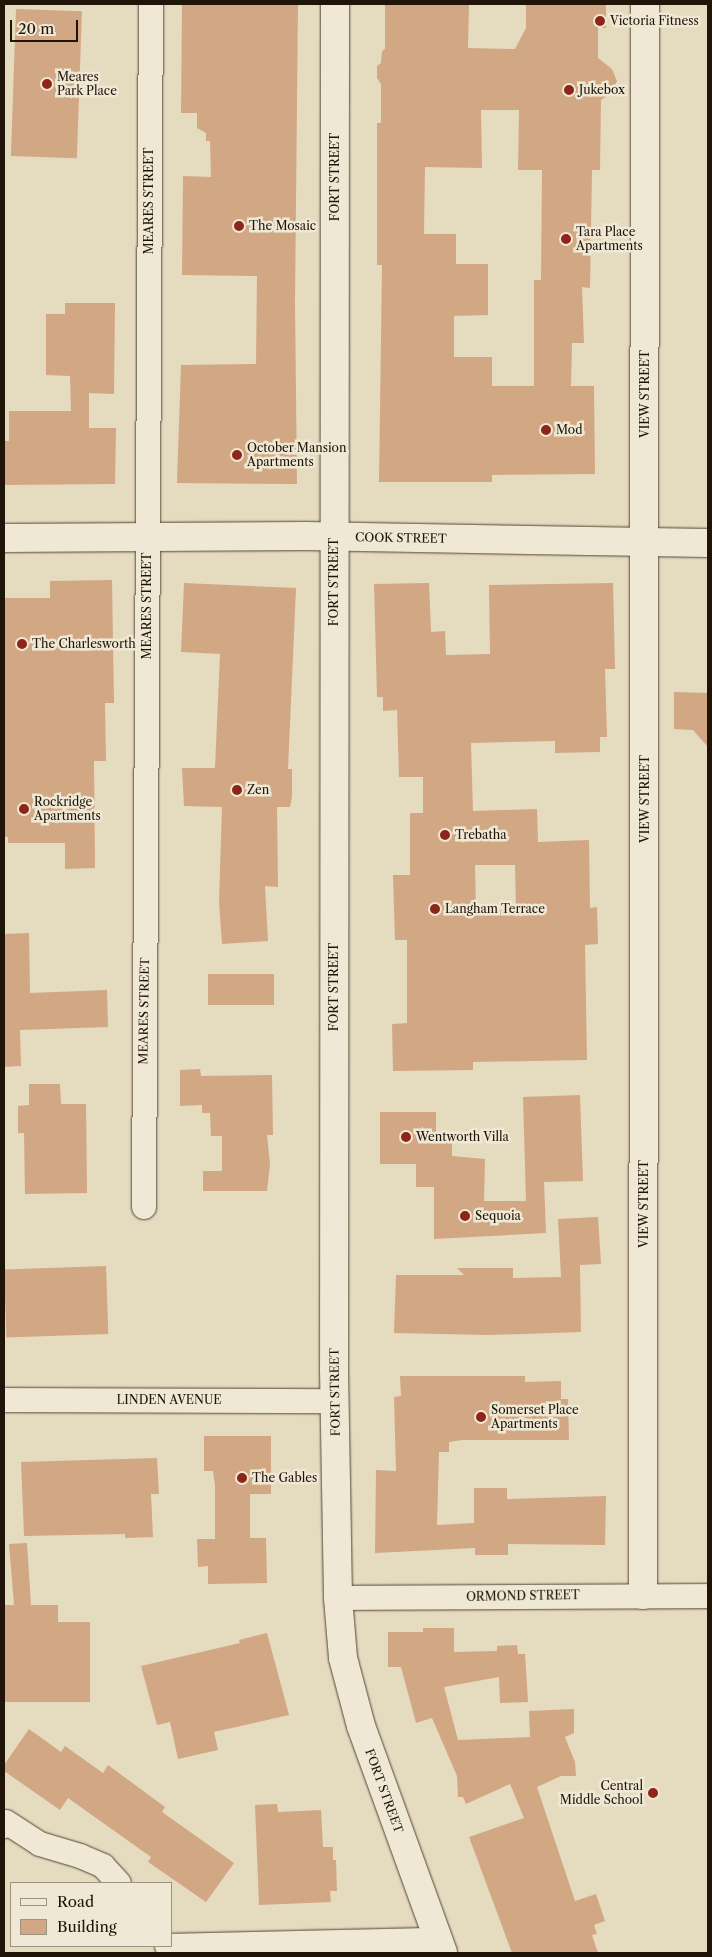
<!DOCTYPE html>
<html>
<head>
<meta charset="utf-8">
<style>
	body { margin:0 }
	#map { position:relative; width:712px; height:1957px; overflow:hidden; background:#e5dbbf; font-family:"Libre Caslon Text",serif }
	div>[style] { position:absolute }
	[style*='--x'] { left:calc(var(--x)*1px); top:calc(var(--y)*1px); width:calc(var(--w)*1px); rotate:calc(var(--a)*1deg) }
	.building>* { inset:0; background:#d2a784; transform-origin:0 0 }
	.roads { filter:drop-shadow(0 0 1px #514636) drop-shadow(0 0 1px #514636) }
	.street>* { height:24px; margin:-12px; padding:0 12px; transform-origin:12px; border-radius:12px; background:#eee8d5 }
	.secondary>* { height:28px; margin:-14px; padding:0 14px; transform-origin:14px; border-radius:14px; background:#eee8d5 }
	.dots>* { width:14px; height:14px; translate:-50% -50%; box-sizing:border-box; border:2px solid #eee8d5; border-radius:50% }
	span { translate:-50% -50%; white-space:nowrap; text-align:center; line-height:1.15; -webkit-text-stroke:5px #eee8d5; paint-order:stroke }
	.poi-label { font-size:12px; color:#201408 }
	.left { translate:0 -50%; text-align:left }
	.right { translate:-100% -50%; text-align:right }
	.street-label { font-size:12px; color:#201408 }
	.frame { position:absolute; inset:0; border:5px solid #201408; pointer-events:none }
	.legend { position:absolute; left:10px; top:1882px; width:162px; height:65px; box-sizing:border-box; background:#eee8d5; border:1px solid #9c9383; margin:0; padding:6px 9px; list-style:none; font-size:15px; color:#201408 }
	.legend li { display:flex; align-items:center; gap:10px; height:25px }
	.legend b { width:25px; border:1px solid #9c9383 }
	.scale { position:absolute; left:10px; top:20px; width:68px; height:22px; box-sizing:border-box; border:2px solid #201408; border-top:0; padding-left:6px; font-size:15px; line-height:18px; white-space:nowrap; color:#201408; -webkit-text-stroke:4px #eee8d5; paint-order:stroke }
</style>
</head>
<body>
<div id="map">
	<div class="building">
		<div style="clip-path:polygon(182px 4px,298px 4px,295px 302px,297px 484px,177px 483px,181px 365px,256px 364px,257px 276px,182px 275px,183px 176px,211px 177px,210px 141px,206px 141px,206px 133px,197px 128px,197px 113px,181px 113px)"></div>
		<div style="clip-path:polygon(evenodd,385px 4px,469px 4px,468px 48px,515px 49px,526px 28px,526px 4px,606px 4px,606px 28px,598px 28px,598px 58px,612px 69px,617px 81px,612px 92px,601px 100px,600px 170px,592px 170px,590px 288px,582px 287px,584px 343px,572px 343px,571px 386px,594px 386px,595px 474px,492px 475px,492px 482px,379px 482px,382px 265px,377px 265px,377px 123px,381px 123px,381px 84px,377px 78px,377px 66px,381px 63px,382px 51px,385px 49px,385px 4px,481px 110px,519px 110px,518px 170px,542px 170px,541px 280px,534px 280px,534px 386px,492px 386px,492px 357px,454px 357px,454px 316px,488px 315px,488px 264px,456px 264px,456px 234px,424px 234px,425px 167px,482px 168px,481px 110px)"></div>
		<div style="left:16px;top:9px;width:66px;height:147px;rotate:2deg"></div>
		<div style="clip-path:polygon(65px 303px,115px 303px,114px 394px,89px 393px,89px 428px,116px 428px,115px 484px,4px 485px,4px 441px,9px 441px,9px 411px,71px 411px,70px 376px,46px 375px,46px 314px,65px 314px)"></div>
		<div style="clip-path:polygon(112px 580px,114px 703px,105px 703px,106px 761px,94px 761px,95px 868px,65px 869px,65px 843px,8px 843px,8px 837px,4px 837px,4px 598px,50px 598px,50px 581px)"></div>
		<div style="clip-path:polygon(184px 583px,296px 588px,288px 769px,292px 769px,292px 796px,290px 807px,277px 807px,278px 887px,265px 886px,268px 941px,222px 944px,219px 901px,222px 807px,184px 806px,182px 768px,215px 768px,220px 654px,181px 652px)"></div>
		<div style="clip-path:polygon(evenodd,429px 583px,431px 632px,445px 631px,446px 655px,490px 654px,489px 585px,613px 583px,615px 669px,605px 669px,607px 737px,600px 737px,600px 752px,555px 753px,555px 741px,471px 743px,473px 811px,537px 809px,538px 842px,589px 840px,590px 908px,597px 907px,598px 944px,585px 945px,587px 1060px,473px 1062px,473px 1070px,393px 1071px,392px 1024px,407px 1023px,407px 940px,395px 940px,393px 875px,410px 875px,410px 813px,423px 813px,423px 777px,399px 777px,397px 710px,383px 711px,383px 697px,377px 697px,374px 584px,429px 583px,475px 865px,515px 865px,516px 910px,476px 911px,475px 865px)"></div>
		<div style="clip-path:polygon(674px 692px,708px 693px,708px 747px,693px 730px,674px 729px)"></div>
		<div style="clip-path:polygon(29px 933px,30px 993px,107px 990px,108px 1027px,20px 1030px,21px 1066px,4px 1067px,4px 934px)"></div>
		<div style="left:274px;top:974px;width:31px;height:66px;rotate:90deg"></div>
		<div style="clip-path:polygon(200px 1069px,201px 1076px,272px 1075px,273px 1135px,267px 1135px,270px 1164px,267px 1191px,203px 1191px,203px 1171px,222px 1171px,222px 1136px,211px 1136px,210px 1113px,202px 1113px,202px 1105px,180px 1106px,180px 1070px)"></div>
		<div style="clip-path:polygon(29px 1084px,60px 1084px,61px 1104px,86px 1104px,87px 1193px,25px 1194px,24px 1133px,18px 1133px,18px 1106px,29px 1105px)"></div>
		<div style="clip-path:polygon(580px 1095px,583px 1181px,544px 1182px,546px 1233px,434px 1239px,434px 1187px,416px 1187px,416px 1164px,380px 1164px,380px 1112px,436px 1112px,436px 1140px,452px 1140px,452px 1156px,485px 1159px,484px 1201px,526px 1201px,523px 1097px)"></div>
		<div style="clip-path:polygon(598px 1217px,601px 1264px,580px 1265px,581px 1332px,489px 1335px,394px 1333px,396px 1275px,464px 1275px,457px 1268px,513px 1268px,513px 1278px,561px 1277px,558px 1219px)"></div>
		<div style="left:106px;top:1266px;width:68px;height:102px;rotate:88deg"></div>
		<div style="clip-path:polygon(400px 1376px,525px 1376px,525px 1382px,561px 1381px,561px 1399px,568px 1399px,569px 1440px,462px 1440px,449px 1442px,449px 1452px,439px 1452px,437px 1525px,474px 1523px,474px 1488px,507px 1488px,507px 1499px,606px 1496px,605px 1545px,508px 1544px,508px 1555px,475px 1555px,475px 1548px,375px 1553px,376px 1470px,396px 1471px,394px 1397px,401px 1396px)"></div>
		<div style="clip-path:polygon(204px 1436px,271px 1436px,271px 1494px,250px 1494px,250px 1538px,266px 1538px,267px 1583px,208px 1584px,208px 1566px,198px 1567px,197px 1539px,215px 1539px,215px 1486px,213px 1471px,204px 1471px)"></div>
		<div style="clip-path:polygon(157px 1458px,159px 1494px,151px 1494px,153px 1537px,125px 1538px,125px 1534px,24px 1536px,21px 1462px)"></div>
		<div style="clip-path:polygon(27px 1543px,31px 1605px,58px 1605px,58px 1622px,90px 1622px,90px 1702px,4px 1702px,4px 1605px,14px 1605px,9px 1544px)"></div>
		<div style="clip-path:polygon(423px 1628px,454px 1628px,454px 1652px,497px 1651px,497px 1646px,517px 1645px,518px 1654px,525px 1654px,528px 1702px,500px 1703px,499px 1677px,444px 1687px,458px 1740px,530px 1737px,529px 1711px,574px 1709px,574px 1733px,565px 1737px,575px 1762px,576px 1776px,561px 1776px,537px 1787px,575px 1901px,596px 1894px,605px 1921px,594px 1925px,597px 1934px,592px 1935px,598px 1953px,512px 1953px,469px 1837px,524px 1818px,510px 1784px,466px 1804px,463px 1797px,458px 1797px,457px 1776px,432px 1718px,416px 1723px,401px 1667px,388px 1667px,388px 1632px,423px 1632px)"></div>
		<div style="clip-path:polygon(267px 1633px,289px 1715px,214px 1732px,218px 1750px,178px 1759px,170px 1722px,157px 1725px,141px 1666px,240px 1643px,239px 1640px)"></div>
		<div style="clip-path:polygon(29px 1729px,61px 1752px,65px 1746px,103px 1773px,108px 1765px,165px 1807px,162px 1812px,234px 1863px,206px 1902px,148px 1862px,151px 1857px,68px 1798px,60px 1810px,4px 1771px,4px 1765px)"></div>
		<div style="clip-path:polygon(277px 1804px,278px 1812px,321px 1810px,323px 1847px,333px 1847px,333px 1860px,336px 1860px,337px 1891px,330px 1891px,331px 1902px,259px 1905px,255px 1805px)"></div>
	</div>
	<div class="roads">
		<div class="street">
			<div style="--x:144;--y:1207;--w:1203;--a:-89.67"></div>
			<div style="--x:4;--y:1400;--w:331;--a:0.2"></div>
			<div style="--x:338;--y:1598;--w:370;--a:-0.3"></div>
			<div style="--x:4;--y:1826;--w:4;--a:-63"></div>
			<div style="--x:6;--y:1822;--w:40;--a:32.9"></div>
			<div style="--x:40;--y:1844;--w:42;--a:16.7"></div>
			<div style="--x:80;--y:1856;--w:25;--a:23"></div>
			<div style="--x:103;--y:1866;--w:23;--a:47"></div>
			<div style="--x:167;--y:1946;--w:271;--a:-1.3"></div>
		</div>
		<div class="secondary">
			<div style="--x:335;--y:4;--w:1365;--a:90.04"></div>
			<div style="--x:334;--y:1369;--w:229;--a:89"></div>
			<div style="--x:338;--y:1598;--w:60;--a:85.2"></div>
			<div style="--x:343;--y:1658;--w:70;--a:75.2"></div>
			<div style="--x:361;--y:1726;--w:241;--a:70.1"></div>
			<div style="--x:4;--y:538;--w:301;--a:-0.4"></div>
			<div style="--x:305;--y:536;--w:403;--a:1"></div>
			<div style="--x:643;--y:1595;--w:1591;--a:-89.93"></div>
		</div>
	</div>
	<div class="dots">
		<div style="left:600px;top:21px;background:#8f2418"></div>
		<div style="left:47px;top:84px;background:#8f2418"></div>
		<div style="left:569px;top:90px;background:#8f2418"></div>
		<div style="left:239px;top:226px;background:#8f2418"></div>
		<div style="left:566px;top:239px;background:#8f2418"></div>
		<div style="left:546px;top:430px;background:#8f2418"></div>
		<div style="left:237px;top:455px;background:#8f2418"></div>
		<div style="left:22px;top:644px;background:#8f2418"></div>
		<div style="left:237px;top:790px;background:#8f2418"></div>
		<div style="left:24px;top:809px;background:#8f2418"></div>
		<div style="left:445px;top:835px;background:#8f2418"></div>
		<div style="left:435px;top:909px;background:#8f2418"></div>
		<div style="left:406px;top:1137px;background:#8f2418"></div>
		<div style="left:465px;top:1216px;background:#8f2418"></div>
		<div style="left:481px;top:1417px;background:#8f2418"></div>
		<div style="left:242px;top:1478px;background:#8f2418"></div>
		<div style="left:653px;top:1793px;background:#8f2418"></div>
	</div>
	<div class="poi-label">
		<span class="left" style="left:610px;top:21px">Victoria Fitness</span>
		<span class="left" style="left:57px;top:84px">Meares<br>Park Place</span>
		<span class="left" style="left:579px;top:90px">Jukebox</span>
		<span class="left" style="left:249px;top:226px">The Mosaic</span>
		<span class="left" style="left:576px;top:239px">Tara Place<br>Apartments</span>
		<span class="left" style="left:556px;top:430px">Mod</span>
		<span class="left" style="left:247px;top:455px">October Mansion<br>Apartments</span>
		<span class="left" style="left:32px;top:644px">The Charlesworth</span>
		<span class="left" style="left:247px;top:790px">Zen</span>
		<span class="left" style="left:34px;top:809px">Rockridge<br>Apartments</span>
		<span class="left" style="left:455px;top:835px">Trebatha</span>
		<span class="left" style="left:445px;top:909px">Langham Terrace</span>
		<span class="left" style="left:416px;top:1137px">Wentworth Villa</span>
		<span class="left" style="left:475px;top:1216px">Sequoia</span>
		<span class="left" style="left:491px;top:1417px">Somerset Place<br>Apartments</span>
		<span class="left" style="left:252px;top:1478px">The Gables</span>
		<span class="right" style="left:643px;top:1793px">Central<br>Middle School</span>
	</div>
	<div class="street-label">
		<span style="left:335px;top:177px;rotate:-90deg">FORT STREET</span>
		<span style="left:149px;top:201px;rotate:-90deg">MEARES STREET</span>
		<span style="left:645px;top:394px;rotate:-90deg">VIEW STREET</span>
		<span style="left:401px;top:538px;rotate:1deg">COOK STREET</span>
		<span style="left:334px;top:582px;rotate:-90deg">FORT STREET</span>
		<span style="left:147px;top:606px;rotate:-90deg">MEARES STREET</span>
		<span style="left:645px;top:799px;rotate:-90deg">VIEW STREET</span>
		<span style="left:334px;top:987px;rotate:-90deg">FORT STREET</span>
		<span style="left:144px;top:1011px;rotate:-89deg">MEARES STREET</span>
		<span style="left:644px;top:1204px;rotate:-90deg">VIEW STREET</span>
		<span style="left:335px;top:1392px;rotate:-91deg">FORT STREET</span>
		<span style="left:169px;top:1400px">LINDEN AVENUE</span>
		<span style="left:523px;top:1596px;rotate:-1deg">ORMOND STREET</span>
		<span style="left:384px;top:1791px;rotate:70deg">FORT STREET</span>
	</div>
	<div class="frame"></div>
	<ul class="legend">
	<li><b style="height:6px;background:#eee8d5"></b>Road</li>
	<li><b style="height:14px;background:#d2a784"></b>Building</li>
	</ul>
	<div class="scale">20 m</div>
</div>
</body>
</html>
